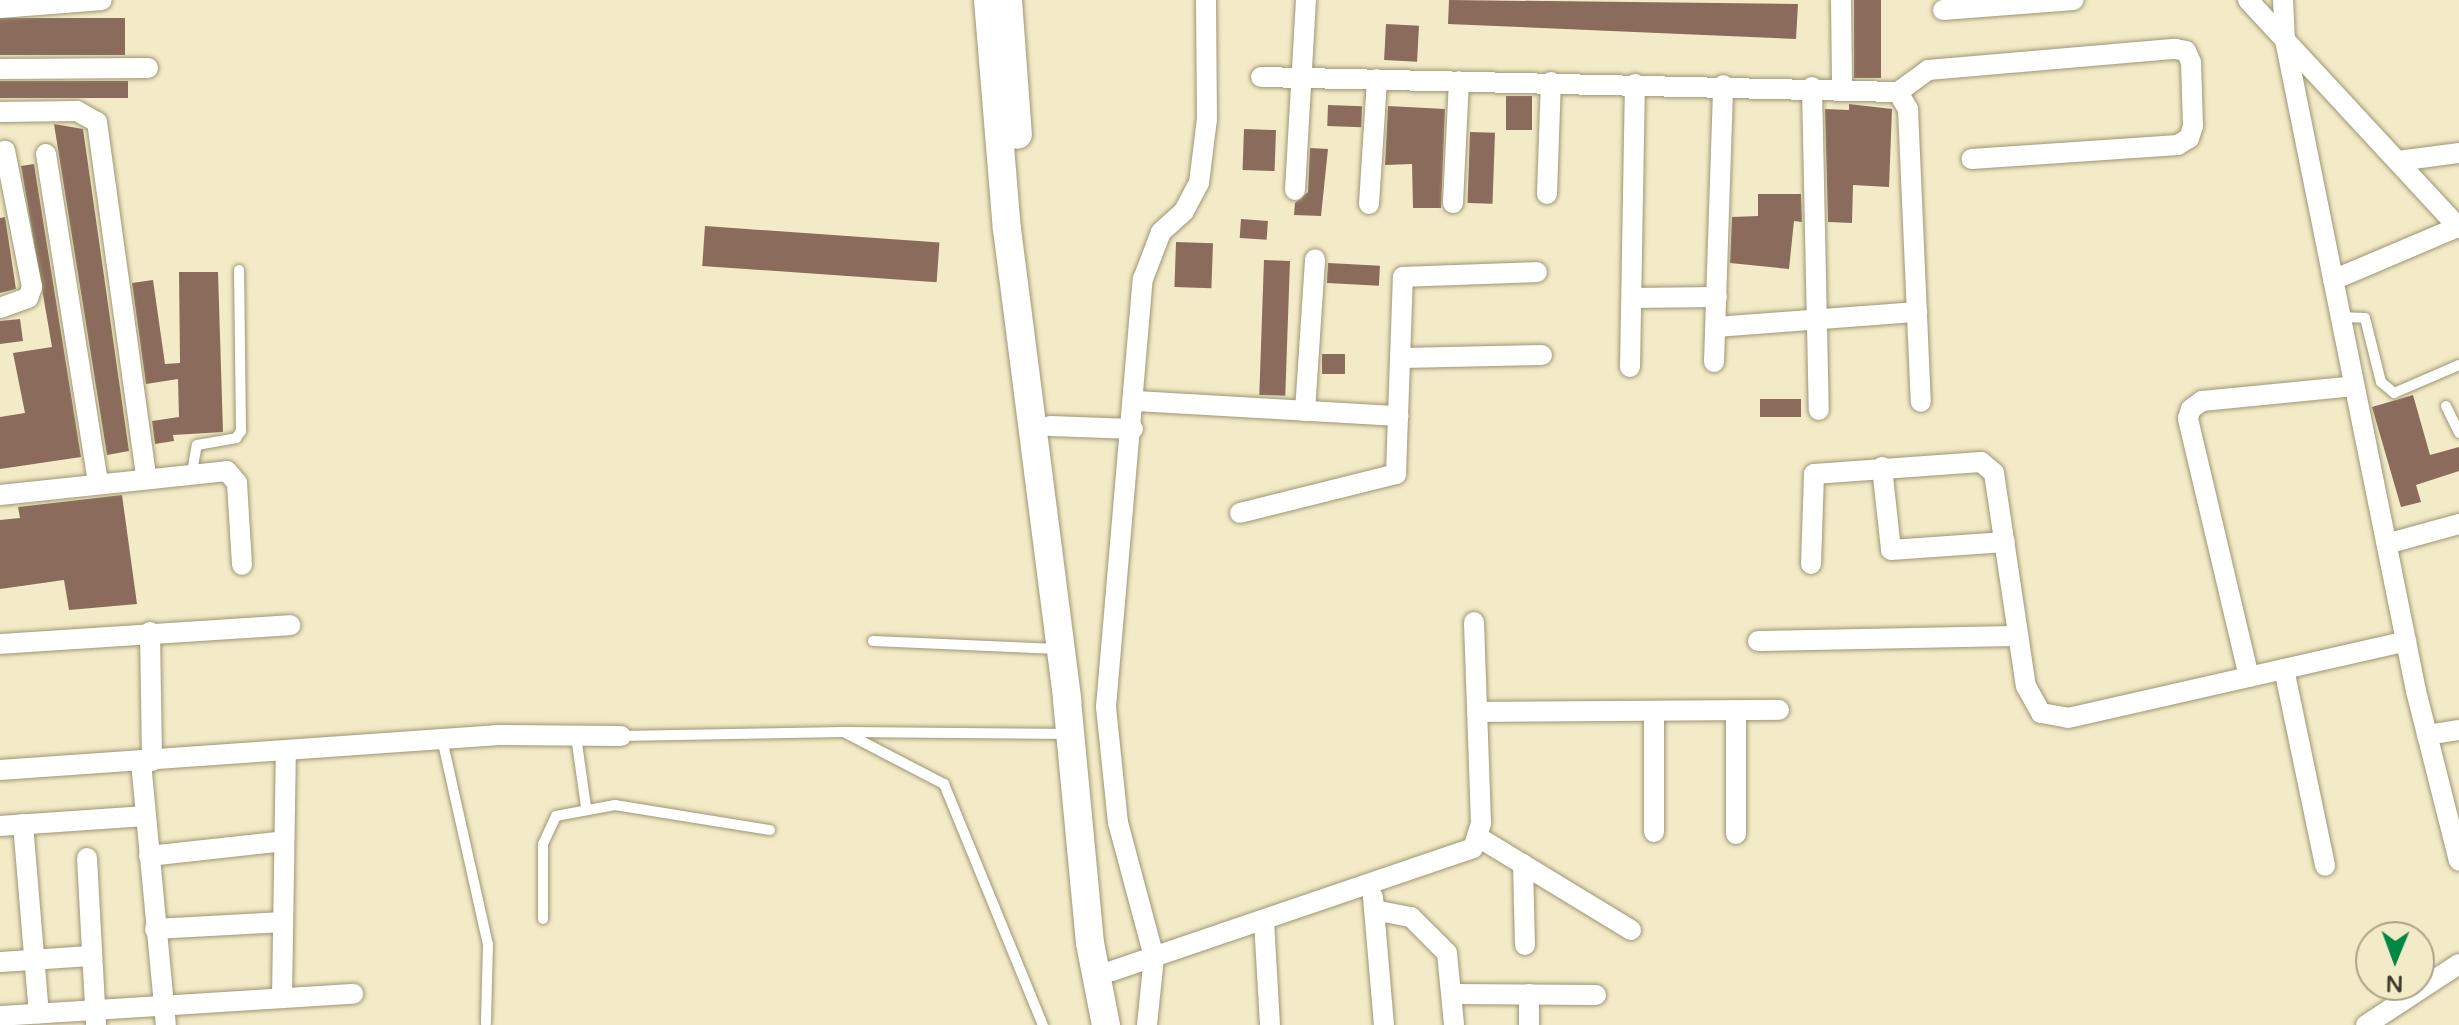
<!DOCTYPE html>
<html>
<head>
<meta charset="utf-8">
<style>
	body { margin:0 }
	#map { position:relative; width:2459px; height:1025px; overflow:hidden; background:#f3ebc7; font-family:"Varela Round",sans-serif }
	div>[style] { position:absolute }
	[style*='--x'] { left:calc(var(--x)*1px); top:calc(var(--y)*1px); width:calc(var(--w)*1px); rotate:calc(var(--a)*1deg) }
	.building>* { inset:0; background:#8b6b5b; transform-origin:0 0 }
	.roads { filter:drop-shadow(0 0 2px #9d9674) drop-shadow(0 0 2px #9d9674) }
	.lane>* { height:10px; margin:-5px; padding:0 5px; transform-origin:5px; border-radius:5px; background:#fff }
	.street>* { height:20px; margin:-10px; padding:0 10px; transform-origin:10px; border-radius:10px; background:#fff }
	.secondary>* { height:28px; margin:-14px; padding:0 14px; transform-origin:14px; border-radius:14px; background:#fff }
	span { translate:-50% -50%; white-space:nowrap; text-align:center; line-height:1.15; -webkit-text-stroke:8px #f3ebc7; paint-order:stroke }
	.north { position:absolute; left:2355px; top:921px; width:80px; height:80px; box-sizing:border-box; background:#f3ebc7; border:2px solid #aaa489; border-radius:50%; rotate:181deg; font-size:22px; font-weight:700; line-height:32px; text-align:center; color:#3d3a2b }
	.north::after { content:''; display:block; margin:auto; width:28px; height:36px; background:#008743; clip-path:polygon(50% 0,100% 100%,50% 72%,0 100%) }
</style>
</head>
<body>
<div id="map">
	<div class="building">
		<div style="clip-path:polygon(1449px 0,1798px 4px,1796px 39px,1448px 24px)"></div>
		<div style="left:1854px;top:0;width:27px;height:78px"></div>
		<div style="left:125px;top:18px;width:37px;height:125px;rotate:90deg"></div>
		<div style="left:1386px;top:24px;width:33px;height:36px;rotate:3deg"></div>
		<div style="left:128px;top:81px;width:17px;height:128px;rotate:90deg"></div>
		<div style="left:1506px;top:96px;width:26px;height:34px"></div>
		<div style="clip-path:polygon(1849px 104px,1892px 109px,1889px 187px,1853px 185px,1852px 223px,1828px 222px,1825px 109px,1849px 110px)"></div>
		<div style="left:1328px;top:105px;width:34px;height:21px;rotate:2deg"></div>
		<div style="clip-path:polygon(1388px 106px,1445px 109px,1441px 208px,1413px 208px,1412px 164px,1385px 165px)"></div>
		<div style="clip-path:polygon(54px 124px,83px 129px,129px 451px,107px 455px)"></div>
		<div style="left:1244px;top:129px;width:32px;height:41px;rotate:2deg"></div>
		<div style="left:1470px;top:132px;width:25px;height:71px;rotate:2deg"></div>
		<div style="clip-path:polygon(1310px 148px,1328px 149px,1321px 216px,1294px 215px,1295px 203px,1308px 192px)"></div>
		<div style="clip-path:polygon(34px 164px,81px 457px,0 469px,0 417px,25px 413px,13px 353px,52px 347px,21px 166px)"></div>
		<div style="clip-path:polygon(1758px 194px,1801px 194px,1802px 222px,1794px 221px,1789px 269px,1730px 263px,1732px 217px,1758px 216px)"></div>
		<div style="clip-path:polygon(5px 217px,16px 289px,0 293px,0 218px)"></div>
		<div style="left:1241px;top:219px;width:27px;height:19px;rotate:4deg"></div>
		<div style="left:705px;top:226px;width:235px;height:40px;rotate:4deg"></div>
		<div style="left:1176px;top:242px;width:37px;height:45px;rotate:2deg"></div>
		<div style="left:1264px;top:260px;width:26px;height:135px;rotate:2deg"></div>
		<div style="left:1328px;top:263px;width:52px;height:20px;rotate:3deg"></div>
		<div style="clip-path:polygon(179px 272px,218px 272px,223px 432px,173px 435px,174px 441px,155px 444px,152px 421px,179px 417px,178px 379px,146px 384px,132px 283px,153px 280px,165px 364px,180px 363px)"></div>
		<div style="clip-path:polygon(20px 319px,23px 341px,0 344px,0 321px)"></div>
		<div style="left:1322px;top:354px;width:23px;height:20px"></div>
		<div style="clip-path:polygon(2413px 395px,2430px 455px,2459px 447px,2459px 471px,2416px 485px,2421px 502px,2401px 507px,2372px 407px)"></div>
		<div style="left:1801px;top:399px;width:18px;height:41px;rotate:90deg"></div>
		<div style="clip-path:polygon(122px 495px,137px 604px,69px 610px,64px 580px,0 589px,0 520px,20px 518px,18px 507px)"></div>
	</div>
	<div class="roads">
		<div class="lane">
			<div style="--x:2340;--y:317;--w:25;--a:2"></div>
			<div style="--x:2365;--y:318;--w:66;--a:76"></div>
			<div style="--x:2381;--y:382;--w:17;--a:40"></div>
			<div style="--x:2394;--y:393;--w:71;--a:-23.3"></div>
			<div style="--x:2446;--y:406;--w:30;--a:64"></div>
			<div style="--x:192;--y:472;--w:27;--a:-80"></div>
			<div style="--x:197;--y:445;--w:40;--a:-10"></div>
			<div style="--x:236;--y:438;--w:9;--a:-54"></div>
			<div style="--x:241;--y:431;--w:161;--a:-90.7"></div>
			<div style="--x:873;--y:641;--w:185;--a:2.5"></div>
			<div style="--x:846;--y:732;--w:224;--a:0.5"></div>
			<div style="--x:576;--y:736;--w:72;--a:82"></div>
			<div style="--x:621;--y:736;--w:223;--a:-1"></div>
			<div style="--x:844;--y:732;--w:113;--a:27.5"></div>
			<div style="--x:944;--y:784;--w:261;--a:67.7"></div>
			<div style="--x:442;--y:739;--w:210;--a:77.4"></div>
			<div style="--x:488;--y:944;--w:79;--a:91.5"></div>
			<div style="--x:543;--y:919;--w:75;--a:-90"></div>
			<div style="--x:543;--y:844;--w:31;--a:-65"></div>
			<div style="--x:556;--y:816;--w:60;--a:-10.6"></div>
			<div style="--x:615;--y:805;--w:157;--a:9.2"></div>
		</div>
		<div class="street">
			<div style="--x:1841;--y:0;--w:87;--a:89.3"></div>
			<div style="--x:2248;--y:0;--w:311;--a:47.2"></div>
			<div style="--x:2283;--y:0;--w:40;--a:87.1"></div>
			<div style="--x:2285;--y:40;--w:664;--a:78.62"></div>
			<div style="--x:2416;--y:691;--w:175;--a:75.8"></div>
			<div style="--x:0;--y:8;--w:102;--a:-4.5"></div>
			<div style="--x:1943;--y:10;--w:131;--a:-4.4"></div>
			<div style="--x:0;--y:69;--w:148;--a:-0.4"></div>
			<div style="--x:1261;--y:77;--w:637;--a:1.35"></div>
			<div style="--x:1898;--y:92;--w:20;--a:60"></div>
			<div style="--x:1908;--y:109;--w:293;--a:87.5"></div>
			<div style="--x:1812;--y:87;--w:323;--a:88.8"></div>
			<div style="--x:1898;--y:92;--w:37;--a:-36"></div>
			<div style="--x:1928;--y:70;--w:248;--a:-4.9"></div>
			<div style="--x:2175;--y:49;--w:11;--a:10"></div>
			<div style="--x:2186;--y:51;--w:12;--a:66"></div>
			<div style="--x:2191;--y:62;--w:64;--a:88.2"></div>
			<div style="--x:2193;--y:126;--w:13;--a:108"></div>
			<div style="--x:2189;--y:138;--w:13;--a:148"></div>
			<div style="--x:2178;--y:145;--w:207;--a:176.1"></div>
			<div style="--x:0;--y:112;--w:77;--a:-0.7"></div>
			<div style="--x:77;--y:111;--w:23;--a:29"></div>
			<div style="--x:97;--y:122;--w:357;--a:82.1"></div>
			<div style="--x:46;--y:154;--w:333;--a:81"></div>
			<div style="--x:2398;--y:161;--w:62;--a:-7.5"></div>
			<div style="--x:1295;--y:190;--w:190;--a:-86.7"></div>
			<div style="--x:1547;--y:194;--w:112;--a:-88"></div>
			<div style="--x:1453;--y:203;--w:122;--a:-87.2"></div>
			<div style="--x:1369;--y:204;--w:125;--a:-86.3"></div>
			<div style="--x:2333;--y:280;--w:136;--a:-23"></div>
			<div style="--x:1632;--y:298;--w:85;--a:-0.7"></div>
			<div style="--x:0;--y:308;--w:30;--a:-20"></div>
			<div style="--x:28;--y:298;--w:12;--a:-70"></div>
			<div style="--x:32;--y:287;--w:139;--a:-101.2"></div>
			<div style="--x:1716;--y:327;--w:202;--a:-4.3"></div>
			<div style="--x:1401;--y:358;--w:141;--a:-1.2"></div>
			<div style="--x:1714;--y:362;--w:277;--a:-88.1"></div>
			<div style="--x:1630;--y:367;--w:283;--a:-89"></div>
			<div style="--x:1136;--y:401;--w:263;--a:3.3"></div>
			<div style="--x:1305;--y:411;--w:152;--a:-86.2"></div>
			<div style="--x:1050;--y:426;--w:83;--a:2.1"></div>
			<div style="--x:1882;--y:467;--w:83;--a:83.8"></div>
			<div style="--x:1891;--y:550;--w:114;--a:-4"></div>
			<div style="--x:0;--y:495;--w:228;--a:-6"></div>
			<div style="--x:227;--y:471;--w:16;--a:50"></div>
			<div style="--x:237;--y:483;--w:82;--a:86.5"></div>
			<div style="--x:1240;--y:513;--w:161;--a:-14"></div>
			<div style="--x:1396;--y:474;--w:197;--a:-88"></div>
			<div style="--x:1403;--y:277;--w:134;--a:-2.1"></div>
			<div style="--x:2390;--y:543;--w:72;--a:-15.4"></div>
			<div style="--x:1811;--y:564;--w:90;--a:-88.1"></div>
			<div style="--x:1814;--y:474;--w:167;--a:-4.1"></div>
			<div style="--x:1981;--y:462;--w:17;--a:40"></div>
			<div style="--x:1994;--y:473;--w:215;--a:81.5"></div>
			<div style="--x:2026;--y:686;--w:31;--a:61"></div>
			<div style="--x:2041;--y:713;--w:27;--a:10"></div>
			<div style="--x:2068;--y:718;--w:347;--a:-12.8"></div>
			<div style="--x:150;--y:632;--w:129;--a:89.1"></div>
			<div style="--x:1758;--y:641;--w:259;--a:-1.1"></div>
			<div style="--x:0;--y:644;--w:291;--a:-3.7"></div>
			<div style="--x:2284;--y:669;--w:201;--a:78.2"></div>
			<div style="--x:2249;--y:677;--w:266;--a:-103.3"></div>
			<div style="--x:2188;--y:418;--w:9;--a:-72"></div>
			<div style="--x:2191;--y:409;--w:14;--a:-36"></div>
			<div style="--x:2202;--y:401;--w:153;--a:-5.6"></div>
			<div style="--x:1736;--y:711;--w:123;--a:90"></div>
			<div style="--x:1477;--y:712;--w:302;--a:-0.4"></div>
			<div style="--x:1654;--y:713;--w:119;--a:90"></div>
			<div style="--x:2427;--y:735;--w:32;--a:-9"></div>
			<div style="--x:141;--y:762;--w:264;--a:84.6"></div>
			<div style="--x:0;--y:770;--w:497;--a:-4"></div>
			<div style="--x:496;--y:735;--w:125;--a:0.5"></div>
			<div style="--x:23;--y:824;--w:190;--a:85.2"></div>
			<div style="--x:0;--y:826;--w:146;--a:-3.9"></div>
			<div style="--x:1478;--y:837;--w:179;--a:31.3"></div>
			<div style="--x:149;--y:856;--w:136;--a:-6.3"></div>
			<div style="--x:87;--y:858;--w:167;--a:86.9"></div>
			<div style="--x:1523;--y:864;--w:81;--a:88.6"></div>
			<div style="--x:1373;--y:897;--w:128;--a:85.1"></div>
			<div style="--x:1374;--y:910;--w:38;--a:11"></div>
			<div style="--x:1411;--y:917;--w:51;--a:45"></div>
			<div style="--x:1447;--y:953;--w:72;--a:84.4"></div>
			<div style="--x:1264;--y:921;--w:104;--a:86.7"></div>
			<div style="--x:155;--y:929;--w:128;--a:-3.1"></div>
			<div style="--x:0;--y:962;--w:91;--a:-3.8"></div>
			<div style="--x:1112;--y:971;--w:381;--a:-18.8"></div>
			<div style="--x:1473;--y:848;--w:26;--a:-72"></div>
			<div style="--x:1481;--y:823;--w:201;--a:-92"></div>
			<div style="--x:1453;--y:994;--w:143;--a:0.4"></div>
			<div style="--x:1529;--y:994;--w:31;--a:90"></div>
			<div style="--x:282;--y:998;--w:247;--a:-89.1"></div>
			<div style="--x:0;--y:1016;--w:354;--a:-3.6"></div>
			<div style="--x:1147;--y:1025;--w:68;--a:-84.1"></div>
			<div style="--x:1154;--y:957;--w:139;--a:-105"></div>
			<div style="--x:1118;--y:823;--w:117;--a:-95.9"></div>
			<div style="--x:1106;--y:707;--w:430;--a:-85.1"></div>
			<div style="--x:1143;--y:279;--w:50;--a:-69"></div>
			<div style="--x:1161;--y:232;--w:31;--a:-42"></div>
			<div style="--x:1184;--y:211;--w:32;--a:-62"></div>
			<div style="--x:1199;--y:183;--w:64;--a:-82.9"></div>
			<div style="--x:1207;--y:119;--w:119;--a:-90.5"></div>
			<div style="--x:2366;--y:1025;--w:111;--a:-33.3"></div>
		</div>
		<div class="secondary">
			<div style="--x:988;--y:0;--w:230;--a:85.3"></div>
			<div style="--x:1007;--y:229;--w:475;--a:82.7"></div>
			<div style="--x:1067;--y:700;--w:244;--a:84.6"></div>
			<div style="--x:1090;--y:943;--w:84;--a:79"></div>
			<div style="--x:1008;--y:0;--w:135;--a:85.8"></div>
		</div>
	</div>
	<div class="north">N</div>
</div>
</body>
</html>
